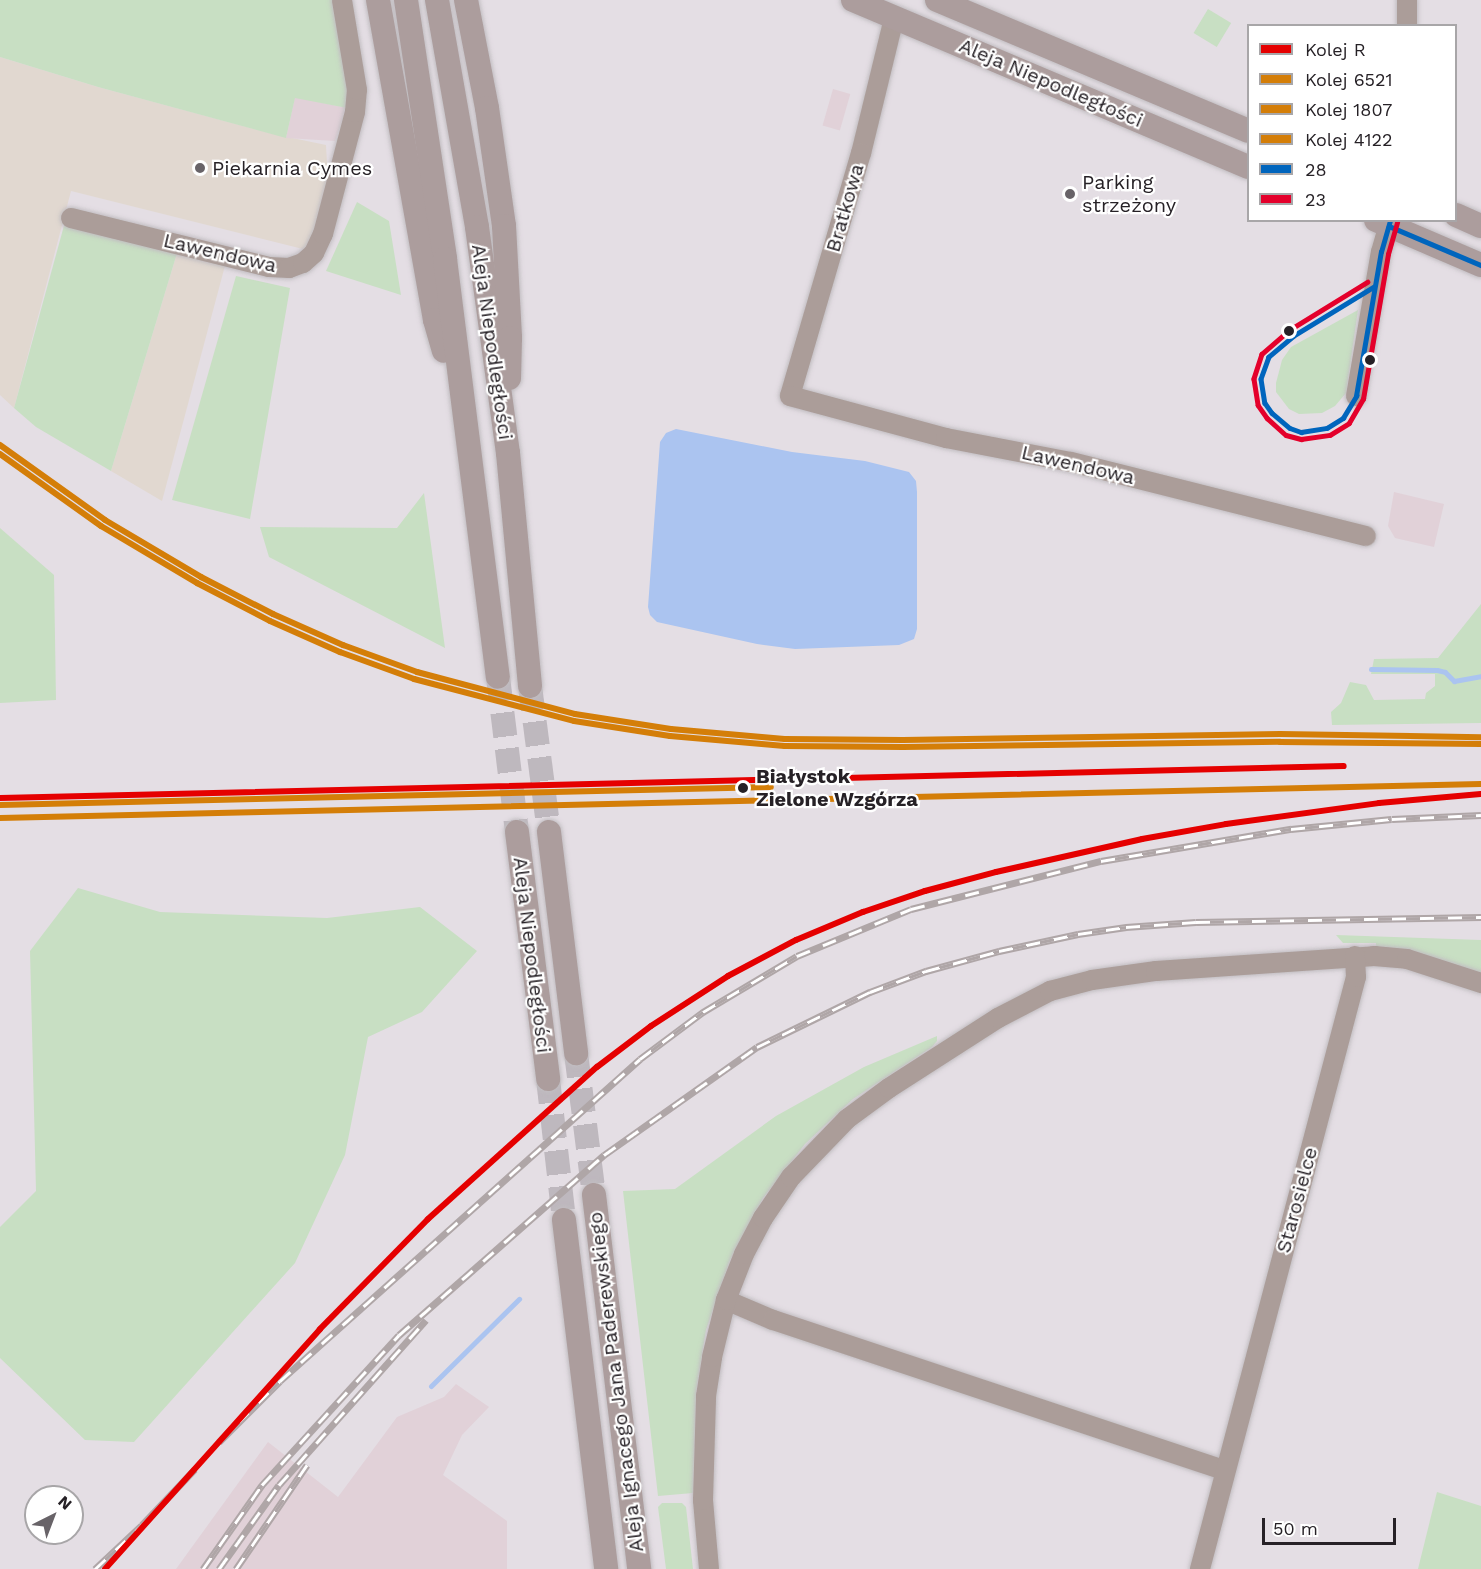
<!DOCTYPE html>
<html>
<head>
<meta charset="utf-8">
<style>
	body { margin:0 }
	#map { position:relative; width:1481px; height:1569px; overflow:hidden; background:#e4dee4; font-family:"Work Sans",sans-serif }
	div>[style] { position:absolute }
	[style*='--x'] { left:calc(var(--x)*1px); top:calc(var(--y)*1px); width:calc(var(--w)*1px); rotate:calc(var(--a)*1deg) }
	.commercial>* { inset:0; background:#e1d8d0 }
	.industrial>* { inset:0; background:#e1d1d8; transform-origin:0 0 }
	.green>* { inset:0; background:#c8dfc3; transform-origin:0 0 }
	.water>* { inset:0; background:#abc4f0 }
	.stream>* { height:5px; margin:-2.5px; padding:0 2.5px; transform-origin:2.5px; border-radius:2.5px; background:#abc4f0 }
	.major-tunnel>* { height:24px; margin-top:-12px; transform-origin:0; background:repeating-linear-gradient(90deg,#beb8be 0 24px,transparent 0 36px) }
	.roads { filter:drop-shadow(0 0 2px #c1bdc1) drop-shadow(0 0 2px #c1bdc1) }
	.minor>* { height:20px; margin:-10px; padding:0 10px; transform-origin:10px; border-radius:10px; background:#ab9d99 }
	.major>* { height:24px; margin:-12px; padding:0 12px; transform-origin:12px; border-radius:12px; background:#ac9d9d }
	.rail>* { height:7px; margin-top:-3.5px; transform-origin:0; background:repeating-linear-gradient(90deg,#fff 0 14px,#afa6a7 0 28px); box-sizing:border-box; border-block:2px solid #afa6a7 }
	.bus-1>* { height:4.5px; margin:-2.25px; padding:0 2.25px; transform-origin:2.25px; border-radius:2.25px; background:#0065bd }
	.bus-2>* { height:4.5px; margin:-2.25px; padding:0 2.25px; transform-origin:2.25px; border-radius:2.25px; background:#e4002b }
	.rail-1>* { height:6px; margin:-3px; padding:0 3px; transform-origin:3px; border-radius:3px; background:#e50000 }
	.rail-2>* { height:6px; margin:-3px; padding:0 3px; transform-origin:3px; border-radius:3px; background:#d47e08 }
	.rail-3>* { height:6px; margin:-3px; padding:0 3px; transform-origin:3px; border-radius:3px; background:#d47e08 }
	.rail-4>* { height:6px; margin:-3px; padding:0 3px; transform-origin:3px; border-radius:3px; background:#d47e08 }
	.dots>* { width:16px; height:16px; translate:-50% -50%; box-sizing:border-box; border:3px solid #fff; border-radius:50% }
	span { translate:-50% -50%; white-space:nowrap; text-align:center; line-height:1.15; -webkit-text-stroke:4.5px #fff; paint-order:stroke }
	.street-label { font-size:20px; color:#262126 }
	.poi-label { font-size:20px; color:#262126 }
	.left { translate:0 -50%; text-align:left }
	.stop-label { font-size:20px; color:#262126; font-weight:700 }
	.legend { position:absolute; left:1247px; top:24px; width:210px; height:198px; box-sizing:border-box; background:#fff; border:2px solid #a8a6a8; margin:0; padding:8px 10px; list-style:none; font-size:18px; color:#262126 }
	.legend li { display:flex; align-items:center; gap:12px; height:30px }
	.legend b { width:30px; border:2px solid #a8a6a8 }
	.north { position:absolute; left:24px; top:1485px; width:60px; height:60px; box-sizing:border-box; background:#fff; border:2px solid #a8a6a8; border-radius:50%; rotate:42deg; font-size:16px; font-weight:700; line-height:24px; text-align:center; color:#262126 }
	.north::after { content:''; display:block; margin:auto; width:21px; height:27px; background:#686368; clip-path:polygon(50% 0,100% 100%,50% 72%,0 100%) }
	.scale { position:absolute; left:1262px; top:1518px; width:134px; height:27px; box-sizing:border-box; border:3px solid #262126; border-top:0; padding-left:8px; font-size:18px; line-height:21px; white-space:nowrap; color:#262126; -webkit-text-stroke:4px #fff; paint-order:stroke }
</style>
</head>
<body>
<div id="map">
	<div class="commercial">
		<div style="clip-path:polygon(0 57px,98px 87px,273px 134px,326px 145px,328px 182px,311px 244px,303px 249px,71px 191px,14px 408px,0 395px)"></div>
		<div style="clip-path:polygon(178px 250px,226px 262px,162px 501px,111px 471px)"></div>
	</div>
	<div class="industrial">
		<div style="left:833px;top:89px;width:18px;height:38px;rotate:16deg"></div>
		<div style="clip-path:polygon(295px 97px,347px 108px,335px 141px,286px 138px)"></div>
		<div style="clip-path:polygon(1394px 492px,1444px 504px,1434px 547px,1395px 538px,1388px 526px)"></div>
		<div style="clip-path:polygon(456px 1384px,489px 1407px,462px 1435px,443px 1475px,507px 1521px,507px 1569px,176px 1569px,268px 1442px,338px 1497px,397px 1417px,444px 1397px)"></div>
	</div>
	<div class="green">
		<div style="clip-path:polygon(0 0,334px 0,349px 89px,347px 108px,295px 98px,286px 138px,98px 87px,0 57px)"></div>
		<div style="left:1208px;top:9px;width:27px;height:28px;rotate:31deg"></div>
		<div style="clip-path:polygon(357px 202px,389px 221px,401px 295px,326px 271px)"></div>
		<div style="clip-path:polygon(65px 222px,178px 250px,111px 471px,36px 427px,14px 408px)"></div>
		<div style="clip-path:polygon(236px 276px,290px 288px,250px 519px,172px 500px)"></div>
		<div style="clip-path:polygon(1358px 310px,1346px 393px,1335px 406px,1322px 413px,1299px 414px,1289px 409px,1276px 392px,1276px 383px,1282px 360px,1291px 347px)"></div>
		<div style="clip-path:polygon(424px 493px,445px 648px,269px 557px,260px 527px,397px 528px)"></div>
		<div style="clip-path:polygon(0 528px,54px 575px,56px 700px,0 703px)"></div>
		<div style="clip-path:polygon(1481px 604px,1481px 723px,1332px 725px,1331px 712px,1341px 703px,1350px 682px,1366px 685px,1374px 700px,1425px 699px,1426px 693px,1435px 686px,1435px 674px,1371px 674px,1374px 659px,1438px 658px)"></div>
		<div style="clip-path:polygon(78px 888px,160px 912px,327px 918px,420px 907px,477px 951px,422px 1012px,368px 1037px,345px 1155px,295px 1263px,134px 1442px,85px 1440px,0 1358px,0 1227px,36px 1191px,30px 951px)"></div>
		<div style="clip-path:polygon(1336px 935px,1481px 940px,1481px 973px,1376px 947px,1376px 943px,1343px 943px)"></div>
		<div style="clip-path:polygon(937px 1036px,937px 1041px,932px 1047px,853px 1099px,805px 1144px,763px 1198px,730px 1260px,706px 1330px,696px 1392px,693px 1493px,658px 1496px,623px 1191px,675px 1189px,776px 1116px,864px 1067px)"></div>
		<div style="clip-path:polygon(1437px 1492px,1481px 1506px,1481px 1569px,1418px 1569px)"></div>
		<div style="clip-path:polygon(662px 1503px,682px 1503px,686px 1507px,693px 1569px,666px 1569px,658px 1507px)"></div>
	</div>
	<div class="water">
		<div style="clip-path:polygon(676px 429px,792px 452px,865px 461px,909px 472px,916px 481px,917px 492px,917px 629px,914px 639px,899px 645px,795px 649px,757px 644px,657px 622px,650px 615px,648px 607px,660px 442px,666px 433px)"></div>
	</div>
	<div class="stream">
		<div style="--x:1371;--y:669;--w:66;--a:0.9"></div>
		<div style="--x:1437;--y:670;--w:8;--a:14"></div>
		<div style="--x:1445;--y:672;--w:13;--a:45"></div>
		<div style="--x:1454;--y:681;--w:27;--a:-10"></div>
		<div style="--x:431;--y:1386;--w:124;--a:-44.7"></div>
	</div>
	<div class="major-tunnel">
		<div style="--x:498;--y:677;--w:156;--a:83"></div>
		<div style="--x:530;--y:686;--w:147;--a:82.6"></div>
		<div style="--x:576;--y:1053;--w:143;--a:82.8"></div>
		<div style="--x:548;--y:1079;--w:142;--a:83.5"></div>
	</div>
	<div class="roads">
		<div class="minor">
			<div style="--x:894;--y:18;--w:139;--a:103.7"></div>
			<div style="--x:861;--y:153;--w:253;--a:106.3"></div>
			<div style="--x:790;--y:396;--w:162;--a:15.1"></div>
			<div style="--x:946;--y:438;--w:127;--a:10.9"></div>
			<div style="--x:1071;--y:462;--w:304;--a:14.1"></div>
			<div style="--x:1407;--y:26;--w:26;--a:-90"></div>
			<div style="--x:71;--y:218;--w:204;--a:13.9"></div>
			<div style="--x:269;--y:267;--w:20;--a:3"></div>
			<div style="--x:289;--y:268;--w:15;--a:-20"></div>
			<div style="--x:303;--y:263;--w:15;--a:-42"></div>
			<div style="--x:314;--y:253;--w:21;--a:-65"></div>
			<div style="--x:323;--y:234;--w:126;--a:-75.3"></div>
			<div style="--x:355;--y:112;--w:22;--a:-85"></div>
			<div style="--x:357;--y:90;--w:91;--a:-99.5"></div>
			<div style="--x:1356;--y:396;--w:146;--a:-80.2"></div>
			<div style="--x:1381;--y:252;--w:33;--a:-74"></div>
			<div style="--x:726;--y:1300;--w:51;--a:23.1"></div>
			<div style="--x:773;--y:1320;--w:476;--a:18.4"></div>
			<div style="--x:709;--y:1569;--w:69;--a:-95"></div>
			<div style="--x:703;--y:1500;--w:104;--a:-88.3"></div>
			<div style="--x:706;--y:1396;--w:39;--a:-81"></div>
			<div style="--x:712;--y:1357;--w:59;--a:-76.2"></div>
			<div style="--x:726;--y:1300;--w:49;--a:-68.6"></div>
			<div style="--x:744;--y:1254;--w:41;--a:-62.2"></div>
			<div style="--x:763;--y:1218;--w:50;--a:-55.7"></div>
			<div style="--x:791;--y:1177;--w:81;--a:-46"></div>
			<div style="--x:847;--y:1119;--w:52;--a:-36.4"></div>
			<div style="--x:889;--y:1088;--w:130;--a:-32.7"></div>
			<div style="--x:998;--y:1018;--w:59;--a:-27.4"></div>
			<div style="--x:1050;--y:991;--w:43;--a:-14.7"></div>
			<div style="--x:1092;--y:980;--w:65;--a:-8"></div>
			<div style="--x:1156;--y:971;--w:219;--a:-3.9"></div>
			<div style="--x:1374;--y:956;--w:33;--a:5"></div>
			<div style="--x:1407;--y:959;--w:78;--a:18"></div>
			<div style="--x:1200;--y:1569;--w:612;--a:-75.24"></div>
			<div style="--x:1356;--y:977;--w:21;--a:-93"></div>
		</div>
		<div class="major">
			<div style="--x:378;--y:0;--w:325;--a:79.9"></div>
			<div style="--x:435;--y:320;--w:32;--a:74"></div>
			<div style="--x:406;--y:0;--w:262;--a:81.4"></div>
			<div style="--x:445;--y:259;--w:421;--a:82.8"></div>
			<div style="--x:437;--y:0;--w:230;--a:80"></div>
			<div style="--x:477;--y:227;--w:228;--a:82.2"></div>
			<div style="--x:508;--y:453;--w:234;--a:84.6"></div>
			<div style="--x:466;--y:0;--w:110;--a:79"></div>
			<div style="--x:487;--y:108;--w:119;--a:81.8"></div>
			<div style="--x:504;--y:226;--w:112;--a:86.9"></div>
			<div style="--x:510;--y:338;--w:40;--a:91.4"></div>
			<div style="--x:853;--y:0;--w:429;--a:22.9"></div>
			<div style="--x:937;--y:0;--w:337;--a:22.8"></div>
			<div style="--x:1456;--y:215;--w:27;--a:24"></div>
			<div style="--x:1376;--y:220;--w:114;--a:23.2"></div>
			<div style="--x:517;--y:832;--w:249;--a:82.8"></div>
			<div style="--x:549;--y:832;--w:223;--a:83"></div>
			<div style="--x:594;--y:1195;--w:377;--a:83.1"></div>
			<div style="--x:564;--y:1220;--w:352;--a:83.1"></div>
		</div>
	</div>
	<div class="rail">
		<div style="--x:219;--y:1442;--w:86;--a:-45"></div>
		<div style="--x:280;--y:1381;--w:483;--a:-41.8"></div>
		<div style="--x:640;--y:1059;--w:79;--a:-36.7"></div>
		<div style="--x:703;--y:1012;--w:109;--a:-30.8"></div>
		<div style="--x:797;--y:956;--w:123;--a:-22.4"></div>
		<div style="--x:911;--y:909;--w:196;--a:-14.2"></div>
		<div style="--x:1101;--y:861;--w:193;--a:-9.6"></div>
		<div style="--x:1291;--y:829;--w:101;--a:-5.7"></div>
		<div style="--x:1392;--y:819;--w:89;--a:-2.6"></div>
		<div style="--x:95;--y:1569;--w:64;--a:-43.1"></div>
		<div style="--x:142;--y:1525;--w:77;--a:-46.6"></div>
		<div style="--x:203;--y:1569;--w:103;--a:-54.9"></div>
		<div style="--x:262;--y:1485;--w:203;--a:-47.6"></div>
		<div style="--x:399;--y:1335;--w:273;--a:-41.3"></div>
		<div style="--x:604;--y:1155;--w:187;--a:-35.2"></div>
		<div style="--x:757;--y:1047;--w:126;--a:-26"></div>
		<div style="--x:870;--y:992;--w:60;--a:-20.6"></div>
		<div style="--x:926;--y:971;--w:76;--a:-15.3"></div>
		<div style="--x:999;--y:951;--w:81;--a:-12.1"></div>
		<div style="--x:1078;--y:934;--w:49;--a:-8.3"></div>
		<div style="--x:1126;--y:927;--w:70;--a:-4.1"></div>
		<div style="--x:1196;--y:922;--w:285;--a:-1"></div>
		<div style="--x:219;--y:1569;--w:103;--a:-54.5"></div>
		<div style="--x:279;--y:1485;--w:221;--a:-48.3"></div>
		<div style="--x:236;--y:1569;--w:126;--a:-55.7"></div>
	</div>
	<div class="bus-1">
		<div style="--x:1389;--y:226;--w:100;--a:23"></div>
		<div style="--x:1374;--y:287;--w:94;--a:148.5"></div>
		<div style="--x:1294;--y:336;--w:33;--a:140"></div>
		<div style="--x:1269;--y:357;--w:23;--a:110"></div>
		<div style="--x:1261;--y:379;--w:24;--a:81"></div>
		<div style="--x:1265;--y:403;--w:12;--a:55"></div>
		<div style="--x:1272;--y:413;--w:23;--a:40"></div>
		<div style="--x:1290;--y:428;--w:12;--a:20"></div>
		<div style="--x:1301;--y:432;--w:26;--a:-9"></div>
		<div style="--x:1327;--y:428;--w:19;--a:-32"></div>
		<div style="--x:1343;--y:418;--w:26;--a:-59"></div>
		<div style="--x:1356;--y:396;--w:146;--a:-80.2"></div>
		<div style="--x:1381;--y:252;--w:33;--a:-74"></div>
	</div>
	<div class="bus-2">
		<div style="--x:1368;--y:282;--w:92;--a:148.4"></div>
		<div style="--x:1290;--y:330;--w:37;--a:139"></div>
		<div style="--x:1262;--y:354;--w:26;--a:108"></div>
		<div style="--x:1254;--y:379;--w:26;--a:81"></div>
		<div style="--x:1258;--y:405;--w:16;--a:55"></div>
		<div style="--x:1267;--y:418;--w:25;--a:42"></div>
		<div style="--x:1286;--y:435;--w:16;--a:15"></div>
		<div style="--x:1301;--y:439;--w:29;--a:-8"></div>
		<div style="--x:1330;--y:435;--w:22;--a:-32"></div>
		<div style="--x:1349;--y:423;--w:28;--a:-60"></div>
		<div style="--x:1363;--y:399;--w:147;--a:-80.2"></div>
		<div style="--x:1388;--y:254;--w:33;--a:-74"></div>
	</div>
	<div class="rail-1">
		<div style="--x:0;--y:798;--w:1344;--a:-1.36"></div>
		<div style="--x:105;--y:1569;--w:322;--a:-48.1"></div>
		<div style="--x:320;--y:1329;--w:154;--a:-45.5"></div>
		<div style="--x:428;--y:1219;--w:227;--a:-42"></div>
		<div style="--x:597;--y:1067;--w:68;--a:-37.2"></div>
		<div style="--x:651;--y:1026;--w:92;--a:-33"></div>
		<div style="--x:728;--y:976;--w:77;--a:-27.9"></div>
		<div style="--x:796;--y:940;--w:73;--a:-22.7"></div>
		<div style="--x:863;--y:912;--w:65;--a:-18.7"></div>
		<div style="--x:925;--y:891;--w:73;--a:-15"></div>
		<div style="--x:996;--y:872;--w:150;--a:-12.7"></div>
		<div style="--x:1142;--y:839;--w:85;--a:-10.1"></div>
		<div style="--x:1226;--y:824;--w:154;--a:-7.8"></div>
		<div style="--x:1379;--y:803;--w:102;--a:-5"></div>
	</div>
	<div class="rail-2">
		<div style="--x:0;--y:454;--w:124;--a:35.5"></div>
		<div style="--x:101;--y:526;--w:112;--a:30.7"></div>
		<div style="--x:197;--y:583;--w:82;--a:27.5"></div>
		<div style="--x:270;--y:621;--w:77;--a:23.9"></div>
		<div style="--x:340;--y:652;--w:79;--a:20"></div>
		<div style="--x:414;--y:679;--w:165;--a:14.7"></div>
		<div style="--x:574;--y:721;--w:97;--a:8.9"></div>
		<div style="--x:670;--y:736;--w:115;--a:5"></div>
		<div style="--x:785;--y:746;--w:118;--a:0.5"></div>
		<div style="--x:903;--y:747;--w:377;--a:-0.8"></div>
		<div style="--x:1280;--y:742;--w:201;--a:0.6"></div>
		<div style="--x:0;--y:805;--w:771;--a:-1.34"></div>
	</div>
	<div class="rail-3">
		<div style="--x:0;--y:445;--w:129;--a:35.5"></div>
		<div style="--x:105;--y:520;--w:112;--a:30.7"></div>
		<div style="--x:201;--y:577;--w:81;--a:27.2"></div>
		<div style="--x:273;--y:614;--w:77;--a:23.9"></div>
		<div style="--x:343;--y:645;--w:79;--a:20"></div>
		<div style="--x:417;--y:672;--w:163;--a:14.9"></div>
		<div style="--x:575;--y:714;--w:97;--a:8.9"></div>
		<div style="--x:671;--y:729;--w:114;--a:5"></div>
		<div style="--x:785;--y:739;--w:118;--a:0.5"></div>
		<div style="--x:903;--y:740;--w:377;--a:-0.9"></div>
		<div style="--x:1280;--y:734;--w:201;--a:0.9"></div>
	</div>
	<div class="rail-4">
		<div style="--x:0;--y:818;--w:1481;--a:-1.32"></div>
	</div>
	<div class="dots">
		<div style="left:200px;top:168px;background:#686368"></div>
		<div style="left:1070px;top:194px;background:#686368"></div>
		<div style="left:1289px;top:331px;background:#262126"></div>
		<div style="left:1370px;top:360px;background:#262126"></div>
		<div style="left:743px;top:788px;background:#262126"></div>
	</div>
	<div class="street-label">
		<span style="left:1051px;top:83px;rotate:23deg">Aleja Niepodległości</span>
		<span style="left:845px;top:208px;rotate:-74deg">Bratkowa</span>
		<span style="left:220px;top:253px;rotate:13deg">Lawendowa</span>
		<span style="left:492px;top:342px;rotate:82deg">Aleja Niepodległości</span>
		<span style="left:1078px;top:465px;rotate:13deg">Lawendowa</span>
		<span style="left:532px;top:955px;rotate:83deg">Aleja Niepodległości</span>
		<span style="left:1297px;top:1200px;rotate:-75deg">Starosielce</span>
		<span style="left:616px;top:1382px;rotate:-97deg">Aleja Ignacego Jana Paderewskiego</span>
	</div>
	<div class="poi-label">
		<span class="left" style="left:212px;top:168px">Piekarnia Cymes</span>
		<span class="left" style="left:1082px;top:194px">Parking<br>strzeżony</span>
	</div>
	<div class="stop-label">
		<span class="left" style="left:756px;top:788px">Białystok<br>Zielone Wzgórza</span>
	</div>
	<ul class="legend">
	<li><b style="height:8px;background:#e50000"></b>Kolej R</li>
	<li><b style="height:8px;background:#d47e08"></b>Kolej 6521</li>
	<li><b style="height:8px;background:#d47e08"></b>Kolej 1807</li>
	<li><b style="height:8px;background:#d47e08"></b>Kolej 4122</li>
	<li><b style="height:8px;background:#0065bd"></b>28</li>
	<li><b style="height:8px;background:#e4002b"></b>23</li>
	</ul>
	<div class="north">N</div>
	<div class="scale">50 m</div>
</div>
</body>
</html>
